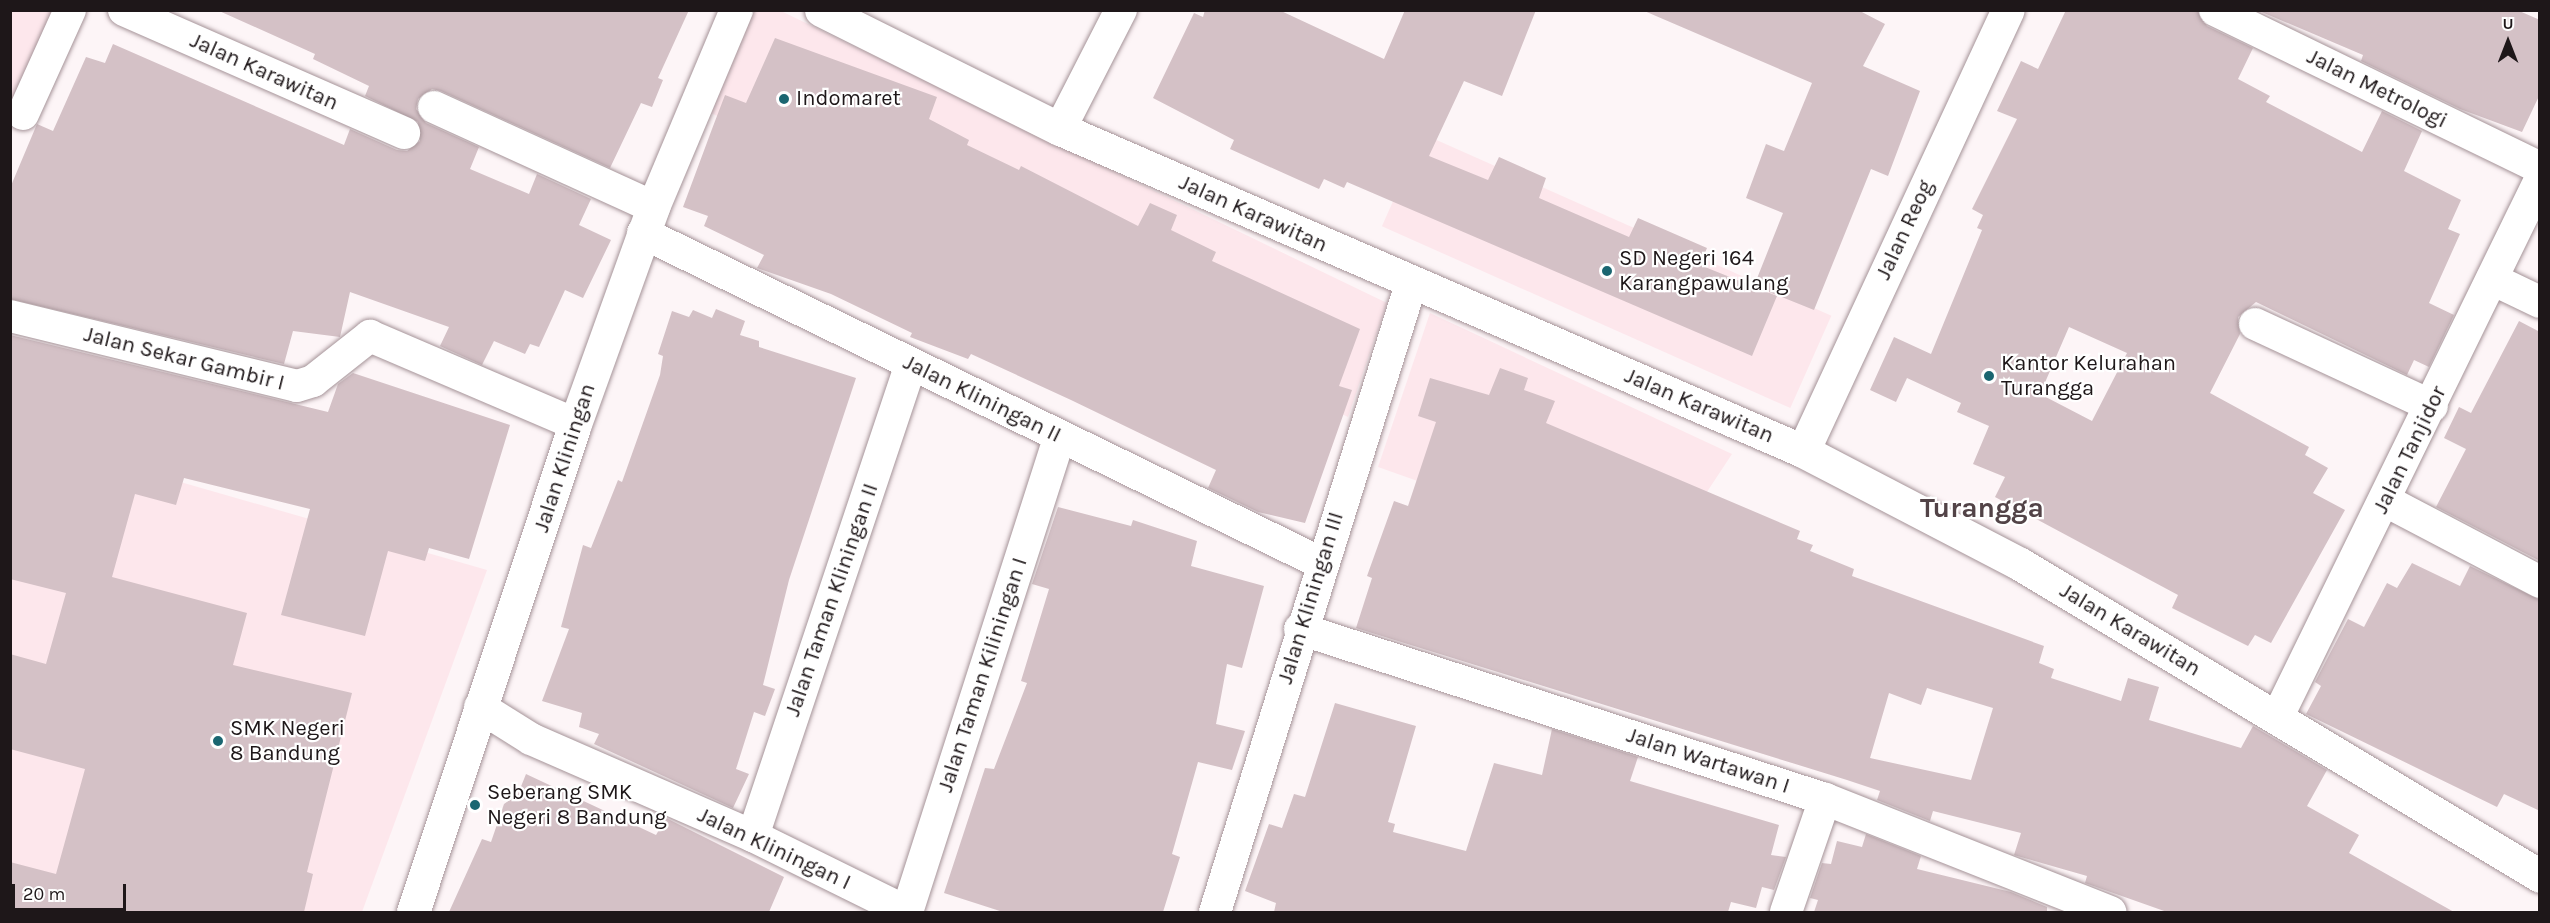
<!DOCTYPE html>
<html>
<head>
<meta charset="utf-8">
<style>
	body { margin:0 }
	#map { position:relative; width:2550px; height:923px; overflow:hidden; background:#fdf5f7; font-family:Karla,sans-serif }
	div>[style] { position:absolute }
	[style*='--x'] { left:calc(var(--x)*1px); top:calc(var(--y)*1px); width:calc(var(--w)*1px); rotate:calc(var(--a)*1deg) }
	.built>* { inset:0; background:#fde7ec; transform-origin:0 0 }
	.building>* { inset:0; background:#d4c1c6 }
	.roads { filter:drop-shadow(0 0 2px #a59398) drop-shadow(0 0 2px #a59398) }
	.street>* { height:32px; margin:-16px; padding:0 16px; transform-origin:16px; border-radius:16px; background:#fff }
	.secondary>* { height:33px; margin:-16.5px; padding:0 16.5px; transform-origin:16.5px; border-radius:16.5px; background:#fff }
	.dots>* { width:16px; height:16px; translate:-50% -50%; box-sizing:border-box; border:3px solid #fff; border-radius:50% }
	span { translate:-50% -50%; white-space:nowrap; text-align:center; line-height:1.15; -webkit-text-stroke:4.5px #fff; paint-order:stroke }
	.street-label { font-size:22px; color:#1e1719 }
	.poi-label { font-size:22px; color:#1e1719 }
	.left { translate:0 -50%; text-align:left }
	.district-label { font-size:28px; color:#524347; font-weight:700 }
	.frame { position:absolute; inset:0; border:12px solid #1e1719; pointer-events:none }
	.north { position:absolute; left:2478px; top:12px; width:60px; height:60px; -webkit-text-stroke:4px #fff; paint-order:stroke; rotate:0deg; font-size:16px; font-weight:700; line-height:24px; text-align:center; color:#1e1719 }
	.north::after { content:''; display:block; margin:auto; width:21px; height:27px; background:#1e1719; clip-path:polygon(50% 0,100% 100%,50% 72%,0 100%) }
	.scale { position:absolute; left:12px; top:884px; width:114px; height:27px; box-sizing:border-box; border:3px solid #1e1719; border-top:0; padding-left:8px; font-size:18px; line-height:21px; white-space:nowrap; color:#1e1719; -webkit-text-stroke:4px #fff; paint-order:stroke }
</style>
</head>
<body>
<div id="map">
	<div class="built">
		<div style="clip-path:polygon(11px 11px,57px 11px,11px 112px)"></div>
		<div style="clip-path:polygon(754px 11px,781px 11px,1387px 303px,1348px 417px,711px 113px)"></div>
		<div style="left:1423px;top:134px;width:447px;height:101px;rotate:24deg"></div>
		<div style="clip-path:polygon(1430px 313px,1732px 454px,1658px 566px,1378px 467px)"></div>
		<div style="clip-path:polygon(10px 433px,487px 570px,362px 912px,11px 912px)"></div>
	</div>
	<div class="building">
		<div style="clip-path:polygon(217px 10px,689px 10px,658px 78px,663px 80px,652px 107px,641px 103px,610px 168px,441px 91px,432px 89px,418px 99px,416px 109px,426px 123px,479px 147px,470px 169px,529px 194px,537px 174px,591px 199px,579px 225px,611px 240px,583px 298px,565px 290px,539px 347px,530px 344px,525px 354px,494px 341px,482px 365px,440px 346px,449px 327px,350px 292px,340px 337px,293px 331px,284px 364px,10px 299px,10px 188px,37px 124px,53px 131px,86px 57px,105px 63px,113px 44px,344px 145px,350px 129px,397px 150px,407px 151px,420px 141px,418px 122px,365px 96px,369px 86px,313px 59px,315px 54px)"></div>
		<div style="clip-path:polygon(1205px 10px,1279px 10px,1384px 59px,1405px 10px,1536px 10px,1502px 96px,1464px 81px,1429px 156px,1488px 180px,1499px 157px,1546px 178px,1539px 198px,1629px 237px,1638px 218px,1707px 248px,1700px 265px,1777px 296px,1752px 356px,1347px 182px,1344px 188px,1324px 179px,1319px 189px,1230px 149px,1234px 140px,1153px 98px,1194px 13px,1203px 17px)"></div>
		<div style="clip-path:polygon(1642px 10px,1858px 10px,1885px 24px,1863px 66px,1920px 91px,1888px 176px,1871px 169px,1814px 310px,1754px 286px,1783px 213px,1746px 198px,1766px 144px,1784px 151px,1812px 83px)"></div>
		<div style="clip-path:polygon(evenodd,2066px 10px,2197px 10px,2207px 26px,2253px 48px,2238px 79px,2270px 96px,2266px 102px,2362px 152px,2382px 111px,2422px 131px,2404px 171px,2461px 200px,2448px 229px,2460px 234px,2429px 303px,2454px 315px,2429px 367px,2414px 360px,2407px 375px,2256px 302px,2238px 317px,2240px 334px,2210px 393px,2309px 447px,2305px 455px,2328px 468px,2313px 493px,2345px 510px,2271px 643px,2255px 635px,2248px 646px,2172px 608px,2178px 595px,1995px 497px,2005px 477px,1973px 464px,1989px 426px,1957px 412px,1961px 403px,1907px 378px,1896px 402px,1870px 390px,1894px 337px,1931px 354px,1982px 230px,1977px 228px,1983px 215px,1972px 209px,2017px 119px,1997px 111px,2021px 61px,2038px 69px,2066px 10px,2069px 327px,2127px 353px,2092px 421px,2040px 394px,2069px 327px)"></div>
		<div style="clip-path:polygon(2257px 10px,2517px 10px,2540px 20px,2540px 94px,2522px 132px,2460px 109px,2361px 61px,2363px 55px)"></div>
		<div style="clip-path:polygon(775px 38px,937px 97px,929px 119px,969px 140px,967px 145px,1019px 170px,1021px 166px,1138px 226px,1150px 203px,1177px 215px,1171px 230px,1216px 252px,1212px 261px,1360px 329px,1339px 386px,1352px 390px,1305px 523px,1258px 512px,1208px 488px,1216px 470px,1071px 400px,971px 354px,968px 359px,910px 337px,912px 333px,831px 294px,757px 268px,764px 255px,704px 226px,708px 216px,683px 207px,712px 129px,725px 95px,746px 103px)"></div>
		<div style="clip-path:polygon(716px 309px,745px 321px,740px 335px,759px 341px,759px 347px,856px 378px,789px 580px,763px 685px,775px 689px,765px 716px,754px 712px,736px 769px,749px 774px,733px 808px,594px 744px,599px 734px,579px 727px,582px 713px,542px 701px,569px 629px,561px 627px,583px 545px,591px 548px,618px 480px,622px 482px,660px 375px,663px 356px,658px 354px,672px 311px,689px 317px,693px 310px,712px 318px)"></div>
		<div style="clip-path:polygon(2519px 321px,2540px 332px,2540px 561px,2436px 507px,2466px 449px,2444px 438px,2459px 407px,2471px 413px)"></div>
		<div style="clip-path:polygon(10px 335px,328px 412px,338px 384px,353px 373px,510px 425px,469px 559px,429px 548px,425px 561px,388px 551px,365px 636px,281px 615px,310px 509px,184px 478px,176px 505px,135px 494px,112px 577px,247px 613px,233px 665px,352px 693px,307px 872px,313px 874px,304px 912px,10px 912px,10px 862px,56px 874px,85px 769px,10px 749px,10px 654px,46px 664px,66px 593px,10px 579px)"></div>
		<div style="clip-path:polygon(evenodd,1500px 368px,1528px 378px,1524px 390px,1555px 401px,1546px 423px,1800px 531px,1797px 539px,1813px 545px,1810px 551px,1854px 569px,1852px 576px,2044px 646px,2039px 663px,2054px 669px,2051px 678px,2121px 701px,2128px 678px,2159px 687px,2149px 720px,2241px 748px,2253px 726px,2327px 770px,2307px 806px,2359px 835px,2349px 853px,2454px 912px,2167px 912px,2085px 883px,2087px 876px,2014px 855px,2021px 833px,1933px 811px,1930px 821px,1877px 800px,1880px 791px,1847px 780px,1356px 628px,1372px 578px,1367px 576px,1394px 501px,1408px 506px,1436px 422px,1418px 416px,1430px 378px,1489px 395px,1500px 368px,1927px 688px,1993px 708px,1971px 780px,1870px 758px,1889px 693px,1921px 705px,1927px 688px)"></div>
		<div style="clip-path:polygon(1058px 507px,1131px 526px,1133px 520px,1197px 541px,1191px 566px,1264px 586px,1242px 668px,1227px 664px,1216px 724px,1245px 731px,1232px 770px,1198px 762px,1172px 854px,1180px 857px,1163px 912px,1003px 912px,944px 893px,985px 768px,994px 769px,1027px 683px,1021px 681px,1049px 589px,1032px 584px)"></div>
		<div style="clip-path:polygon(2412px 563px,2460px 586px,2470px 566px,2540px 600px,2540px 811px,2504px 794px,2497px 807px,2306px 714px,2321px 686px,2315px 682px,2348px 619px,2364px 627px,2387px 583px,2397px 588px)"></div>
		<div style="clip-path:polygon(1335px 703px,1416px 726px,1388px 822px,1395px 824px,1393px 832px,1466px 851px,1494px 763px,1542px 775px,1552px 729px,1638px 757px,1630px 781px,1779px 825px,1771px 855px,1786px 857px,1774px 890px,1762px 887px,1756px 908px,1731px 902px,1728px 912px,1274px 912px,1276px 903px,1245px 891px,1269px 824px,1282px 828px,1294px 794px,1305px 797px)"></div>
		<div style="clip-path:polygon(526px 774px,656px 835px,666px 818px,784px 877px,769px 912px,449px 912px,482px 839px,491px 842px,504px 804px,518px 794px)"></div>
		<div style="clip-path:polygon(1866px 834px,1921px 856px,1917px 869px,2011px 892px,2047px 907px,2047px 912px,1814px 912px,1818px 900px,1810px 898px,1822px 863px,1831px 864px,1837px 841px,1862px 847px)"></div>
	</div>
	<div class="roads">
		<div class="street">
			<div style="--x:124;--y:10;--w:306;--a:23.7"></div>
			<div style="--x:2215;--y:10;--w:361;--a:25.9"></div>
			<div style="--x:434;--y:107;--w:241;--a:24.5"></div>
			<div style="--x:23;--y:114;--w:114;--a:-65.7"></div>
			<div style="--x:1060;--y:129;--w:134;--a:-62.9"></div>
			<div style="--x:643;--y:233;--w:754;--a:25.95"></div>
			<div style="--x:2492;--y:279;--w:53;--a:25.6"></div>
			<div style="--x:10;--y:316;--w:295;--a:13.7"></div>
			<div style="--x:297;--y:386;--w:17;--a:-17"></div>
			<div style="--x:313;--y:381;--w:73;--a:-38.3"></div>
			<div style="--x:370;--y:336;--w:223;--a:23.2"></div>
			<div style="--x:2255;--y:324;--w:195;--a:24.9"></div>
			<div style="--x:2386;--y:501;--w:174;--a:27.7"></div>
			<div style="--x:1300;--y:629;--w:552;--a:17.94"></div>
			<div style="--x:1825;--y:799;--w:307;--a:21.6"></div>
			<div style="--x:480;--y:707;--w:60;--a:32.1"></div>
			<div style="--x:531;--y:739;--w:242;--a:23.6"></div>
			<div style="--x:753;--y:836;--w:172;--a:26.3"></div>
			<div style="--x:2277;--y:718;--w:599;--a:-63.95"></div>
			<div style="--x:753;--y:836;--w:498;--a:-71.5"></div>
			<div style="--x:907;--y:912;--w:498;--a:-72.2"></div>
			<div style="--x:1215;--y:912;--w:658;--a:-72.67"></div>
			<div style="--x:1786;--y:912;--w:120;--a:-71"></div>
		</div>
		<div class="secondary">
			<div style="--x:821;--y:10;--w:267;--a:26.5"></div>
			<div style="--x:1060;--y:129;--w:810;--a:23.43"></div>
			<div style="--x:1803;--y:451;--w:245;--a:27.5"></div>
			<div style="--x:2020;--y:564;--w:606;--a:30.96"></div>
			<div style="--x:1803;--y:451;--w:486;--a:-65.1"></div>
			<div style="--x:413;--y:912;--w:514;--a:-71.64"></div>
			<div style="--x:575;--y:424;--w:231;--a:-70.2"></div>
			<div style="--x:653;--y:207;--w:214;--a:-67.2"></div>
		</div>
	</div>
	<div class="dots">
		<div style="left:784px;top:99px;background:#1b6671"></div>
		<div style="left:1607px;top:271px;background:#1b6671"></div>
		<div style="left:1989px;top:376px;background:#1b6671"></div>
		<div style="left:218px;top:741px;background:#1b6671"></div>
		<div style="left:475px;top:805px;background:#1b6671"></div>
	</div>
	<div class="street-label">
		<span style="left:264px;top:72px;rotate:24deg">Jalan Karawitan</span>
		<span style="left:2377px;top:89px;rotate:26deg">Jalan Metrologi</span>
		<span style="left:1253px;top:214px;rotate:24deg">Jalan Karawitan</span>
		<span style="left:1905px;top:230px;rotate:-65deg">Jalan Reog</span>
		<span style="left:184px;top:359px;rotate:14deg">Jalan Sekar Gambir I</span>
		<span style="left:982px;top:399px;rotate:26deg">Jalan Kliningan II</span>
		<span style="left:1699px;top:406px;rotate:23deg">Jalan Karawitan</span>
		<span style="left:2410px;top:450px;rotate:-64deg">Jalan Tanjidor</span>
		<span style="left:565px;top:458px;rotate:-72deg">Jalan Kliningan</span>
		<span style="left:1311px;top:598px;rotate:-73deg">Jalan Kliningan III</span>
		<span style="left:832px;top:600px;rotate:-71deg">Jalan Taman Kliningan II</span>
		<span style="left:2130px;top:630px;rotate:31deg">Jalan Karawitan</span>
		<span style="left:983px;top:675px;rotate:-72deg">Jalan Taman Kiliningan I</span>
		<span style="left:1708px;top:761px;rotate:18deg">Jalan Wartawan I</span>
		<span style="left:774px;top:849px;rotate:25deg">Jalan Kliningan I</span>
	</div>
	<div class="poi-label">
		<span class="left" style="left:796px;top:99px">Indomaret</span>
		<span class="left" style="left:1619px;top:271px">SD Negeri 164<br>Karangpawulang</span>
		<span class="left" style="left:2001px;top:376px">Kantor Kelurahan<br>Turangga</span>
		<span class="left" style="left:230px;top:741px">SMK Negeri<br>8 Bandung</span>
		<span class="left" style="left:487px;top:805px">Seberang SMK<br>Negeri 8 Bandung</span>
	</div>
	<div class="district-label">
		<span style="left:1982px;top:508px">Turangga</span>
	</div>
	<div class="frame"></div>
	<div class="north">U</div>
	<div class="scale">20 m</div>
</div>
</body>
</html>
